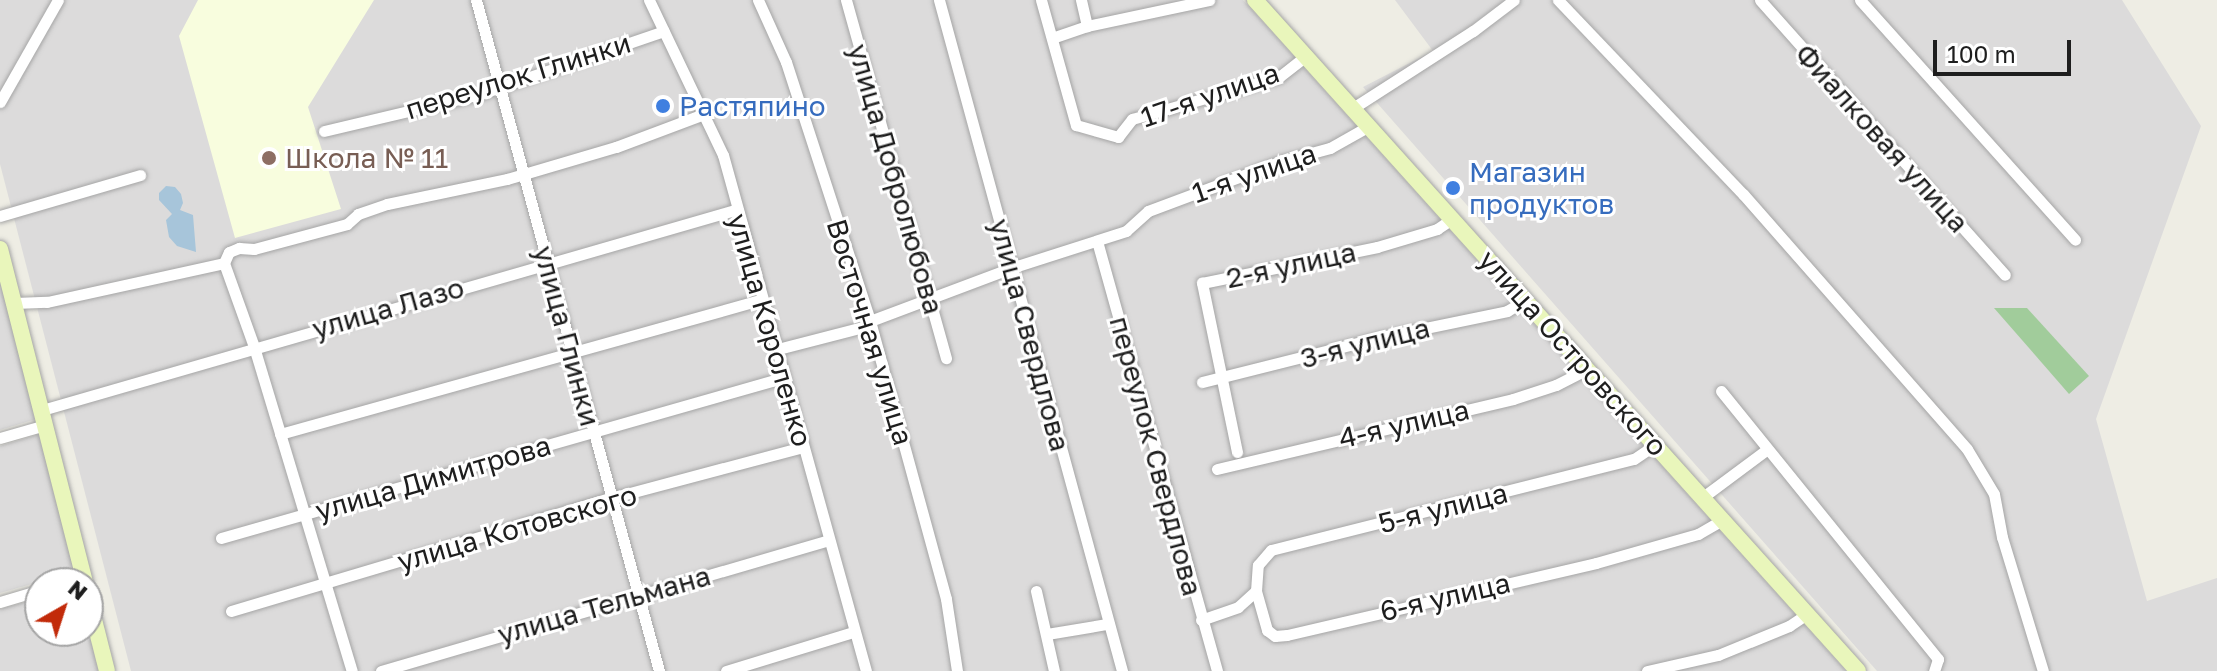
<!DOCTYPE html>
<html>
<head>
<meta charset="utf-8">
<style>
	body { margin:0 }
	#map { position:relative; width:2217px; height:671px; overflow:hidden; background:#eeede4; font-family:"Golos Text",sans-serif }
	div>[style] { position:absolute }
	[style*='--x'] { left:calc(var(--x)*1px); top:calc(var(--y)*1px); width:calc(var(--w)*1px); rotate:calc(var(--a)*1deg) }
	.residential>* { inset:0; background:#dcdbdb }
	.education>* { inset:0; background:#f8fdde }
	.forest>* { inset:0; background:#a1cc9b }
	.water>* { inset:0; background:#a7c5da }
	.roads { filter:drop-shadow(0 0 2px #a5a5a5) drop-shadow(0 0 2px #a5a5a5) }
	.street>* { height:11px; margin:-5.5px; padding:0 5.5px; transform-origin:5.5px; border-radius:5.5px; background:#fff }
	.secondary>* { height:16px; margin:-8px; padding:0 8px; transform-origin:8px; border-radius:8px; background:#e9f6bb }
	.dots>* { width:22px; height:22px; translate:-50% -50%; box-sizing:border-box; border:4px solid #fff; border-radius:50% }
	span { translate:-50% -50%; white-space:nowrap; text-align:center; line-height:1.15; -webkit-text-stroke:6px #fff; paint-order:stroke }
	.street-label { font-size:28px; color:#1e1e1e }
	.shop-label { font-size:28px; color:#366cbe }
	.left { translate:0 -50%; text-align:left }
	.education-label { font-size:28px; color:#785e54 }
	.north { position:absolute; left:24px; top:567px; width:80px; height:80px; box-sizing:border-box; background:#fff; border:2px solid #a5a5a5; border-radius:50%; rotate:39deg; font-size:22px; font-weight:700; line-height:32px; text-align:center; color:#1e1e1e }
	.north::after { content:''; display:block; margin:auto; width:28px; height:36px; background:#c22b0a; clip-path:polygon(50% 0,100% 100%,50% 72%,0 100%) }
	.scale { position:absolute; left:1933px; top:40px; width:138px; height:36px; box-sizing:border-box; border:4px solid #1e1e1e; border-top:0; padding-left:10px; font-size:24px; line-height:28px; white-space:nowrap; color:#1e1e1e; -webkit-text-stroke:6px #fff; paint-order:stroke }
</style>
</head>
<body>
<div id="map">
	<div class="residential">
		<div style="clip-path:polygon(0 0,1243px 0,1846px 671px,131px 671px,0 164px)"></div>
		<div style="clip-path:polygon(1395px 0,2122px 0,2201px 126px,2096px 419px,2147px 601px,2217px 578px,2217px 671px,1877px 671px,1363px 87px,1433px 51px)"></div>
		<div style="clip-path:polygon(0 280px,36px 419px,0 430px)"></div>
		<div style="clip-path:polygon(40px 434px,74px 572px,0 593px,0 446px)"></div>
		<div style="clip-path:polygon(40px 598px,40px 631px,88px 631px,88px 627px,99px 671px,0 671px,0 609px)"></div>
	</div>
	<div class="education">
		<div style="clip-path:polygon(198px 0,374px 0,308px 107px,341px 209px,235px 238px,179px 36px)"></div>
	</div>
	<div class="forest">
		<div style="clip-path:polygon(1994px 308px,2027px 308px,2089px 376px,2069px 394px)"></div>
	</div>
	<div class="water">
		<div style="clip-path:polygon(166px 186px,175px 187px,181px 194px,183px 203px,180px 210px,193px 215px,196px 252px,177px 246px,169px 237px,166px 220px,172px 214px,159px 200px,159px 193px)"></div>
	</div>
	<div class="roads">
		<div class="street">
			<div style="--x:476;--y:0;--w:696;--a:74.74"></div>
			<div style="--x:649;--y:0;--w:172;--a:64.5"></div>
			<div style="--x:723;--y:155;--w:535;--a:74.51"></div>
			<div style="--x:758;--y:0;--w:68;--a:65.7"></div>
			<div style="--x:786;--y:62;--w:272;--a:72"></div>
			<div style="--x:870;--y:321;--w:288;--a:74.7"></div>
			<div style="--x:946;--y:599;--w:73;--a:81.3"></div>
			<div style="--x:846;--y:0;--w:372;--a:74.4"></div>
			<div style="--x:939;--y:0;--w:696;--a:74.74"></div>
			<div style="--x:1041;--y:0;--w:130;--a:74.4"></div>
			<div style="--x:1076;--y:125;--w:44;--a:15.9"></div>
			<div style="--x:1118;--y:137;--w:23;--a:-52"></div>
			<div style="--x:1132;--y:119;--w:153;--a:-15.9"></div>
			<div style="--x:1279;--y:77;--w:33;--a:-38"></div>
			<div style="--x:1081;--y:0;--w:27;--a:77"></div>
			<div style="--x:1558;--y:0;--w:268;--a:46.4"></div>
			<div style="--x:1743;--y:194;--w:339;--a:48.7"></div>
			<div style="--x:1967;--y:449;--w:52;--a:59"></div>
			<div style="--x:1994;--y:494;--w:44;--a:79.5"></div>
			<div style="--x:2002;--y:537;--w:140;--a:73"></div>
			<div style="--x:1760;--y:0;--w:368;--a:48.3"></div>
			<div style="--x:1860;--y:0;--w:322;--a:48.1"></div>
			<div style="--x:1052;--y:38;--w:37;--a:-19"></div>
			<div style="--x:1087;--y:26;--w:125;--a:-12"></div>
			<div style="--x:0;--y:102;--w:117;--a:-60.4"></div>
			<div style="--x:1353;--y:108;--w:143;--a:-32.7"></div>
			<div style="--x:1473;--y:31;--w:51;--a:-37.1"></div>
			<div style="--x:324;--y:131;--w:160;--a:-13.3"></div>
			<div style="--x:480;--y:94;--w:194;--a:-18.9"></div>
			<div style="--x:0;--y:216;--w:146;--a:-16.3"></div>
			<div style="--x:1097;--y:241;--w:446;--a:74.4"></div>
			<div style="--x:224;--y:263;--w:89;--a:70.3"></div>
			<div style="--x:254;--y:347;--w:338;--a:73.2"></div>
			<div style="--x:14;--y:303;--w:33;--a:-2"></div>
			<div style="--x:47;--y:302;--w:181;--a:-12.4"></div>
			<div style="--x:224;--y:263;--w:12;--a:-66"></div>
			<div style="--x:229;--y:252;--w:11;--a:-22"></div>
			<div style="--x:239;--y:248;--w:15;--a:4"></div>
			<div style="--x:254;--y:249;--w:96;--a:-15"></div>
			<div style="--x:347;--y:224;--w:15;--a:-42"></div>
			<div style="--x:358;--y:214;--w:31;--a:-19"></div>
			<div style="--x:387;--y:204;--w:123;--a:-11.8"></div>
			<div style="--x:507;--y:179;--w:114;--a:-16.4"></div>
			<div style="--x:616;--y:147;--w:91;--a:-20.6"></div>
			<div style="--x:870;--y:321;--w:151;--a:-20.6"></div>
			<div style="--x:1011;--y:268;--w:121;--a:-17.8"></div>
			<div style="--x:1126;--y:231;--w:30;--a:-42"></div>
			<div style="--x:1148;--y:211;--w:143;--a:-20.5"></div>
			<div style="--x:1282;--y:161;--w:50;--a:-15.2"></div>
			<div style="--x:1330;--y:148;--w:45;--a:-29.4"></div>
			<div style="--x:774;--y:350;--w:100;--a:-14.5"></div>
			<div style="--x:1202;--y:382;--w:180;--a:-14.1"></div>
			<div style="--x:1377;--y:338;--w:133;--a:-11.7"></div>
			<div style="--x:1507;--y:311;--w:21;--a:-31"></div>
			<div style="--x:1721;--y:391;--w:345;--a:51"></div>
			<div style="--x:1938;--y:659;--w:13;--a:108"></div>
			<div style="--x:42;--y:410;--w:721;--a:-16.1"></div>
			<div style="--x:280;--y:434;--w:499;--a:-15.6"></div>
			<div style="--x:0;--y:438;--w:47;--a:-16.1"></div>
			<div style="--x:1237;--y:452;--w:173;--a:-101.7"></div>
			<div style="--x:1202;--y:283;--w:179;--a:-11.6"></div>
			<div style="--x:1377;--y:247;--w:63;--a:-16.7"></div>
			<div style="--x:1437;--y:229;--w:18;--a:-34"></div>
			<div style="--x:1217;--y:469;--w:304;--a:-13.3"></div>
			<div style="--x:1513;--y:399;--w:45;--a:-18"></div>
			<div style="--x:1556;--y:385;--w:35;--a:-27"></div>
			<div style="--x:1703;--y:497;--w:79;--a:-36.7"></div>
			<div style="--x:221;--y:538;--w:583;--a:-15.92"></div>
			<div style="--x:60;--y:583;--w:24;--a:-9"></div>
			<div style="--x:1036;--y:591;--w:82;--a:77.3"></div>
			<div style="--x:1256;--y:591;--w:26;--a:-86"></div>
			<div style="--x:1258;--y:565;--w:20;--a:-49"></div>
			<div style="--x:1271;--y:550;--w:374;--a:-14.1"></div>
			<div style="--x:1634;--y:459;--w:25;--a:-34"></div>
			<div style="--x:0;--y:602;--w:42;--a:-16.7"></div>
			<div style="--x:231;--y:611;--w:396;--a:-16.6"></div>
			<div style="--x:611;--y:498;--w:199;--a:-14.9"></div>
			<div style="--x:1201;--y:620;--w:39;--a:-19"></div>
			<div style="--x:1238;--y:607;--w:24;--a:-42"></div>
			<div style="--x:1256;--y:591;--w:41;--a:74.2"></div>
			<div style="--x:1267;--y:630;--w:10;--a:37"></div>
			<div style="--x:1275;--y:636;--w:12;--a:-5"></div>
			<div style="--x:1287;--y:635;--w:317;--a:-13.1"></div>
			<div style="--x:1596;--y:563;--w:106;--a:-15.9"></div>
			<div style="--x:1698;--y:534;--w:28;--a:-30"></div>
			<div style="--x:1047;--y:634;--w:61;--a:-9.5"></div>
			<div style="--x:381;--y:671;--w:466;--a:-16.3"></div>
			<div style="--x:726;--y:671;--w:133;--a:-17.1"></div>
			<div style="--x:1647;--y:671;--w:73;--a:-12.7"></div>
			<div style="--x:1718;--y:655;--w:77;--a:-22.2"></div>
			<div style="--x:1789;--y:626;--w:22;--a:-34"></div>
		</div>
		<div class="secondary">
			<div style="--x:1255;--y:0;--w:902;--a:48.06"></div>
			<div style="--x:0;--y:249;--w:345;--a:75.7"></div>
			<div style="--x:88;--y:596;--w:77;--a:75.8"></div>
		</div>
	</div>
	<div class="dots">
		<div style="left:663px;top:106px;background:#3f7fe0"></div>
		<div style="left:269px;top:158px;background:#8d6e63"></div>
		<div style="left:1453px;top:188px;background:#3f7fe0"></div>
	</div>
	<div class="street-label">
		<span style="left:518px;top:76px;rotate:-17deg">переулок Глинки</span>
		<span style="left:1210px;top:95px;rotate:-19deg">17-я улица</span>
		<span style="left:1882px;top:138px;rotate:48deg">Фиалковая улица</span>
		<span style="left:1254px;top:173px;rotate:-19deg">1-я улица</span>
		<span style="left:896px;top:179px;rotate:74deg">улица Добролюбова</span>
		<span style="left:1291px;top:265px;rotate:-12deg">2-я улица</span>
		<span style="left:388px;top:308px;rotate:-16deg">улица Лазо</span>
		<span style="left:770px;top:330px;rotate:74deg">улица Короленко</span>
		<span style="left:870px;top:332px;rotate:73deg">Восточная улица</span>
		<span style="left:1030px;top:335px;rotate:75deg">улица Свердлова</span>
		<span style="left:567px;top:336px;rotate:75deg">улица Глинки</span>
		<span style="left:1365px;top:343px;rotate:-14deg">3-я улица</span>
		<span style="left:1573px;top:353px;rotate:48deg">улица Островского</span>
		<span style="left:1404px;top:424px;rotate:-13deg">4-я улица</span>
		<span style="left:1156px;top:456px;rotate:75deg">переулок Свердлова</span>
		<span style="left:433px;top:478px;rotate:-16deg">улица Димитрова</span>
		<span style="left:1443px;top:508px;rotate:-14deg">5-я улица</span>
		<span style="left:517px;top:528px;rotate:-16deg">улица Котовского</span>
		<span style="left:1445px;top:597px;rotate:-13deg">6-я улица</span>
		<span style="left:604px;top:605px;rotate:-16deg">улица Тельмана</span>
	</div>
	<div class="shop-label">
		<span class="left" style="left:679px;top:106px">Растяпино</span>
		<span class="left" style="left:1469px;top:188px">Магазин<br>продуктов</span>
	</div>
	<div class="education-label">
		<span class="left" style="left:285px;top:158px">Школа № 11</span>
	</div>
	<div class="north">N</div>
	<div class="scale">100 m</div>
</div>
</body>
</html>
